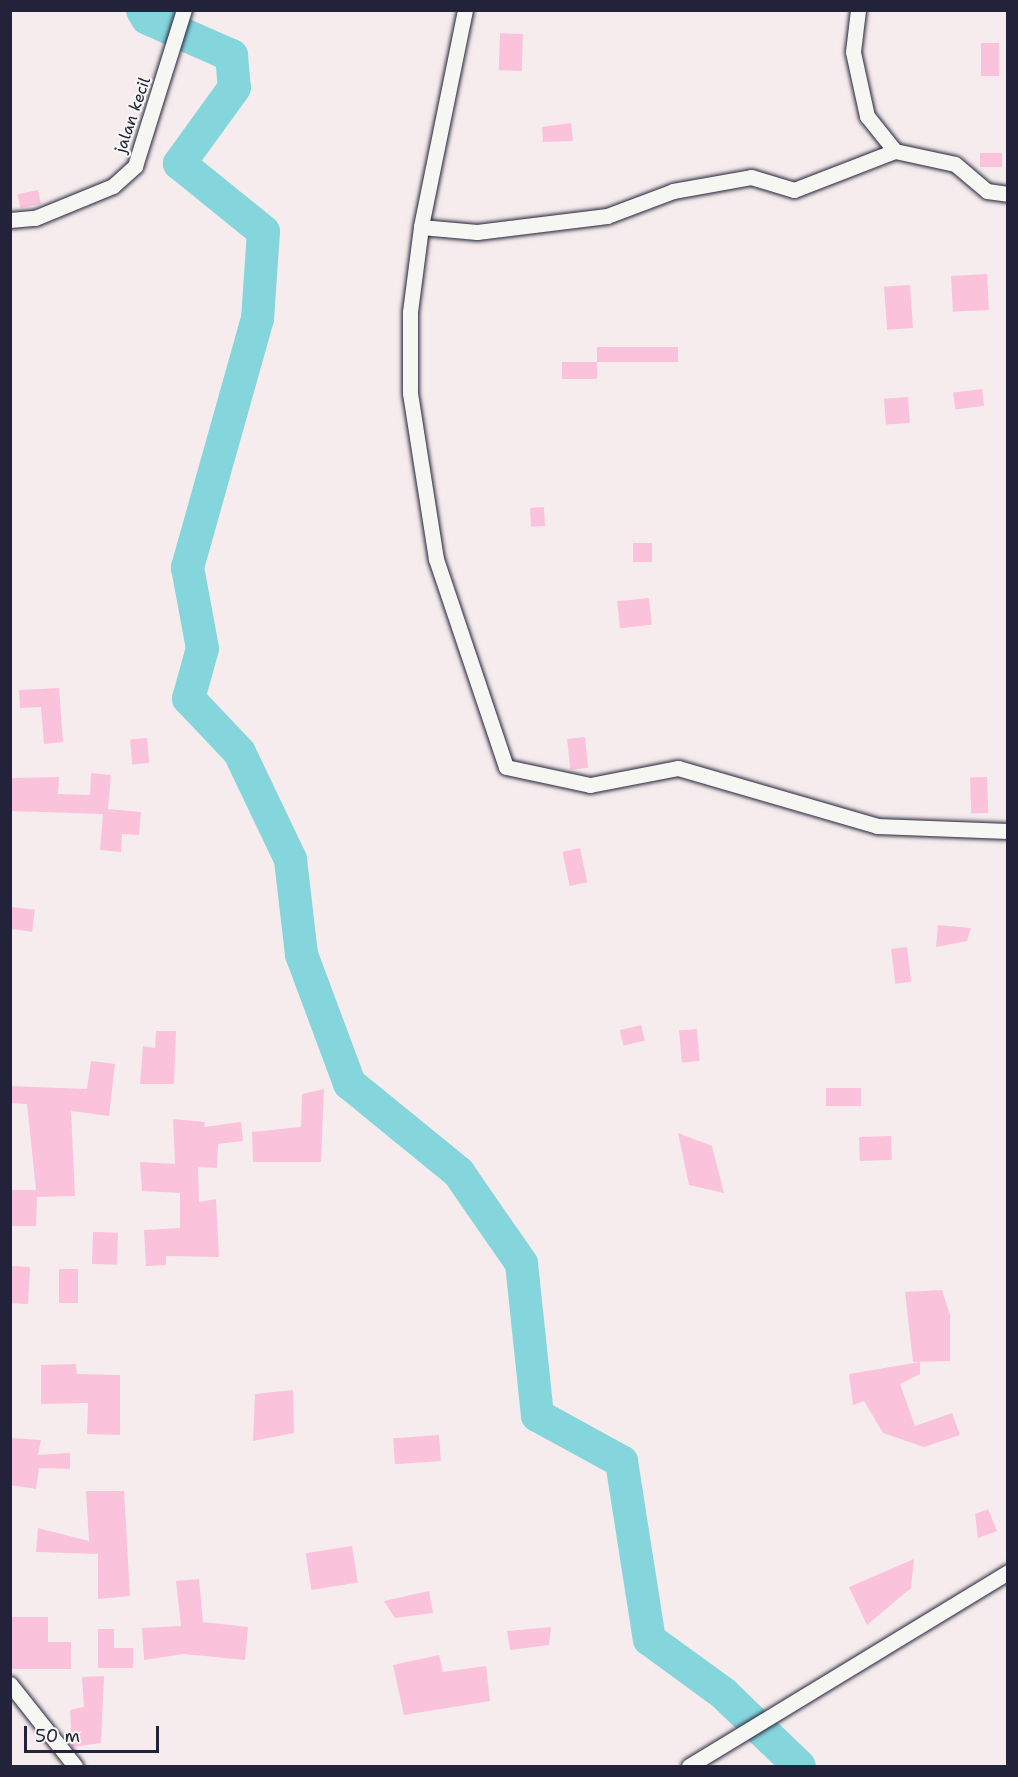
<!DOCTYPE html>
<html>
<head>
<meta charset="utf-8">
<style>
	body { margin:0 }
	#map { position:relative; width:1018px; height:1777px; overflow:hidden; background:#f7eced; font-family:"Shantell Sans",sans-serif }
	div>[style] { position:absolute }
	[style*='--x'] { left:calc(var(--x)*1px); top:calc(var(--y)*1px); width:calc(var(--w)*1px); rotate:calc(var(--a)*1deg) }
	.river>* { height:33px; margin:-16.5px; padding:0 16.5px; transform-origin:16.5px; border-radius:16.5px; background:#85d6dc }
	.building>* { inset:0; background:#fac3db; transform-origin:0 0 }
	.roads { filter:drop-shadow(0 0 2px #22223b) drop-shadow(0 0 2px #22223b) }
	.street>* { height:15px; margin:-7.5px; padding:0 7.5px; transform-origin:7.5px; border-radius:7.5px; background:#f6f6f2 }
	span { translate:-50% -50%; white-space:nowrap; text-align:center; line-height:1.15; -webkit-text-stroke:4.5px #f6f6f2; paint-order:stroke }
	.street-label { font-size:16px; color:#22223b }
	.frame { position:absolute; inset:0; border:12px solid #22223b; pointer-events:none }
	.scale { position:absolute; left:24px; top:1726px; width:135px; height:27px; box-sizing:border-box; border:3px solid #22223b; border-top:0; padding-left:8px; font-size:18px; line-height:21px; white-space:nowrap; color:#22223b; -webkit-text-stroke:4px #f6f6f2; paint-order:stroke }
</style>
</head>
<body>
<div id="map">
	<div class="river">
		<div style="--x:142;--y:10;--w:9;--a:58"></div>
		<div style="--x:147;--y:18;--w:92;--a:23.8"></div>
		<div style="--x:231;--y:55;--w:32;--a:85"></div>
		<div style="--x:234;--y:87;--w:94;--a:125.9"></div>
		<div style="--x:179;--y:163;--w:108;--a:39"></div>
		<div style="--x:263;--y:231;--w:87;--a:93.9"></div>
		<div style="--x:257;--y:318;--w:259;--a:105.7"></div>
		<div style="--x:187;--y:567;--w:82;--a:79.5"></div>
		<div style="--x:202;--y:648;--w:52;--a:105.6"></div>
		<div style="--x:188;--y:698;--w:74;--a:46.6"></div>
		<div style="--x:239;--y:752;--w:119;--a:64.5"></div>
		<div style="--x:290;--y:859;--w:96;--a:83.4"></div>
		<div style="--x:301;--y:954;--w:138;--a:69.6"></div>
		<div style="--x:349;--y:1083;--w:141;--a:39.2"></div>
		<div style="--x:458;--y:1172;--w:111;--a:55.3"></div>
		<div style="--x:521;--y:1263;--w:153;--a:84"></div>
		<div style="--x:537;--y:1415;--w:96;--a:28.7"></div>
		<div style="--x:621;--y:1461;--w:180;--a:81.1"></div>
		<div style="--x:649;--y:1639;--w:92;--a:36.1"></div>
		<div style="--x:723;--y:1693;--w:105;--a:43.8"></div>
	</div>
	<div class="building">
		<div style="left:523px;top:34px;width:37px;height:23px;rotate:92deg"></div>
		<div style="left:981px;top:43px;width:18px;height:33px"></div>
		<div style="clip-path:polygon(571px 123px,573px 141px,543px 142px,542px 127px)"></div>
		<div style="left:1002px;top:153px;width:14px;height:22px;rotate:90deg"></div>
		<div style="left:38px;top:190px;width:14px;height:21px;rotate:78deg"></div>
		<div style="left:987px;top:274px;width:36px;height:36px;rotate:87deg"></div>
		<div style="left:910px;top:285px;width:43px;height:26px;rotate:86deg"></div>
		<div style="left:597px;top:347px;width:81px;height:15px"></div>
		<div style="left:562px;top:362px;width:35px;height:17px"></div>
		<div style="left:982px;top:389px;width:17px;height:29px;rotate:83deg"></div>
		<div style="left:908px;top:397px;width:26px;height:24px;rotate:86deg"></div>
		<div style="left:544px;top:507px;width:19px;height:14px;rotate:87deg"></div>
		<div style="left:633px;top:543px;width:19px;height:19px"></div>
		<div style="left:649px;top:598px;width:27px;height:32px;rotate:84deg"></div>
		<div style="clip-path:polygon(59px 688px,63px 742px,44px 744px,41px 707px,20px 708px,19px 690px)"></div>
		<div style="left:585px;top:737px;width:31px;height:18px;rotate:84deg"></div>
		<div style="left:147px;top:738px;width:25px;height:17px;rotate:85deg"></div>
		<div style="clip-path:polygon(91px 773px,111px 775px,108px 809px,141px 812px,139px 835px,122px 834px,121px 852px,100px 850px,103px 814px,10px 811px,10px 778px,59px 777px,58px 794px,90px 795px)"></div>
		<div style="left:987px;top:777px;width:36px;height:17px;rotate:88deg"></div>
		<div style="left:580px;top:848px;width:35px;height:18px;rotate:78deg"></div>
		<div style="left:12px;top:907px;width:23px;height:22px;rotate:7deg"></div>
		<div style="clip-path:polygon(938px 925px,971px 928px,967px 941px,936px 947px)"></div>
		<div style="left:907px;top:947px;width:35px;height:16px;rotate:83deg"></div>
		<div style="left:641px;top:1025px;width:16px;height:22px;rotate:76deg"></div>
		<div style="left:697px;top:1029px;width:32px;height:18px;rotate:85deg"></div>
		<div style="clip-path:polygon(156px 1031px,176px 1031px,174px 1084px,140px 1084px,143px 1046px,155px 1048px)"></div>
		<div style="clip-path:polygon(91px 1061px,115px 1064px,109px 1116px,71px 1111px,75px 1196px,37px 1197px,36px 1226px,10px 1226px,10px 1190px,36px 1190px,27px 1104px,10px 1103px,10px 1086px,87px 1089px)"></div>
		<div style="left:826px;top:1088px;width:35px;height:18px"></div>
		<div style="clip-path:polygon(324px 1089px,321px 1162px,253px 1162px,252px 1132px,301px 1127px,302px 1094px)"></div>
		<div style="clip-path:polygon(173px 1119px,205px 1122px,204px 1127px,241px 1122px,243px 1141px,218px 1144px,217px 1168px,198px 1167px,199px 1202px,216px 1199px,219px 1257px,166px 1256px,166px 1265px,146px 1266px,144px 1230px,180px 1228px,180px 1193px,142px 1191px,140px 1162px,175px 1164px)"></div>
		<div style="clip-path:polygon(678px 1133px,712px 1146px,724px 1193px,689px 1185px)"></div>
		<div style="left:891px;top:1136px;width:24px;height:32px;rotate:88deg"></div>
		<div style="left:93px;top:1232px;width:25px;height:32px;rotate:2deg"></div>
		<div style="left:10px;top:1266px;width:20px;height:37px;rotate:3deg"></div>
		<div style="left:59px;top:1269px;width:19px;height:34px"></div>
		<div style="clip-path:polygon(942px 1290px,950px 1315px,950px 1361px,913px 1362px,905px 1292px)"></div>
		<div style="clip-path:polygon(920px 1362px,920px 1374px,900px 1384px,915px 1426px,952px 1413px,960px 1435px,924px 1447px,883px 1433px,864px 1401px,853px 1405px,849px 1374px)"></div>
		<div style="clip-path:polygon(76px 1364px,77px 1374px,120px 1375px,120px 1435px,87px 1434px,88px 1403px,41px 1404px,41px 1365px)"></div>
		<div style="clip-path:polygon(293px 1390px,294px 1433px,253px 1441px,255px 1394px)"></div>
		<div style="left:439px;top:1435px;width:26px;height:46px;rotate:86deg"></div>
		<div style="clip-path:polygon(10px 1438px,41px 1440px,38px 1455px,70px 1453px,70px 1469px,39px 1468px,36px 1489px,10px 1485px)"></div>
		<div style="clip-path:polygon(86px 1491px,124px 1491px,130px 1596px,98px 1599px,98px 1554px,36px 1552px,38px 1528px,89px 1541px)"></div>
		<div style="clip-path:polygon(988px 1509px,997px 1531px,978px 1538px,975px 1514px)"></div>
		<div style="left:352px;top:1546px;width:37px;height:47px;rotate:81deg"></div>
		<div style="clip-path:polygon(914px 1559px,911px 1588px,867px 1625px,849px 1587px)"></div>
		<div style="clip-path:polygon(199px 1579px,203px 1622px,248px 1627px,245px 1660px,184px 1654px,144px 1660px,142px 1628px,181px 1626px,176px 1581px)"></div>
		<div style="clip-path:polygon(429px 1591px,433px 1613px,395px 1618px,384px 1601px)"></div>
		<div style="clip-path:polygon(10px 1617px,48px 1617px,48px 1642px,71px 1642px,71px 1669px,10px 1669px)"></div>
		<div style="clip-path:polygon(551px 1627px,549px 1645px,510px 1650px,507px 1631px)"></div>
		<div style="clip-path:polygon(98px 1629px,114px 1629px,114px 1648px,133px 1648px,133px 1668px,98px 1668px)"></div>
		<div style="clip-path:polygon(439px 1655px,443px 1672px,486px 1666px,490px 1701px,404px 1715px,393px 1665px)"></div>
		<div style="clip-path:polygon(104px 1676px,101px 1743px,72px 1747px,70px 1710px,84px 1707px,82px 1677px)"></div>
	</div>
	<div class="roads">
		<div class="street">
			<div style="--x:465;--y:10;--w:221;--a:101.5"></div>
			<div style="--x:421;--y:227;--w:86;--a:97.4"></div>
			<div style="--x:410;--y:312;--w:81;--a:90"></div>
			<div style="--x:410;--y:393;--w:168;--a:81.1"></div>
			<div style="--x:436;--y:559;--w:219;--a:71.4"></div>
			<div style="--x:506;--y:767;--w:86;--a:12.1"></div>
			<div style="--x:590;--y:785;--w:90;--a:-10.9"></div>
			<div style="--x:678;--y:768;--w:207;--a:16.2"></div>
			<div style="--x:877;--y:826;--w:131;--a:2.2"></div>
			<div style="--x:858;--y:10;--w:42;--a:96.8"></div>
			<div style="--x:853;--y:52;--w:66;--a:77.7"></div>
			<div style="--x:867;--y:116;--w:45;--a:51.3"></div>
			<div style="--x:10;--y:220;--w:25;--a:-5"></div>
			<div style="--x:35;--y:218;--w:84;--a:-22.3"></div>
			<div style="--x:113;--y:186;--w:30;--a:-42"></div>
			<div style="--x:135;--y:166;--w:164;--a:-72.6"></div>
			<div style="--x:421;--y:227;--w:56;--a:5.1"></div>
			<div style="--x:477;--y:232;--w:131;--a:-7"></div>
			<div style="--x:607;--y:216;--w:71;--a:-20.7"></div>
			<div style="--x:673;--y:191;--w:79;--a:-10.2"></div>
			<div style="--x:751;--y:177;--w:45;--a:16.8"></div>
			<div style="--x:794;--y:190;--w:108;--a:-21.1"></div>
			<div style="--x:895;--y:151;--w:61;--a:12.2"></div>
			<div style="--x:955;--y:164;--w:42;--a:40.2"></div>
			<div style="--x:987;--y:191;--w:21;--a:8"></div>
			<div style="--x:10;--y:1684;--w:105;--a:51.6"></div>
			<div style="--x:689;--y:1766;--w:373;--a:-31.3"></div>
		</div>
	</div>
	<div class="street-label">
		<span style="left:133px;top:115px;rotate:-71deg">jalan kecil</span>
	</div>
	<div class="frame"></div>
	<div class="scale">50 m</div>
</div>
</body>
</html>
